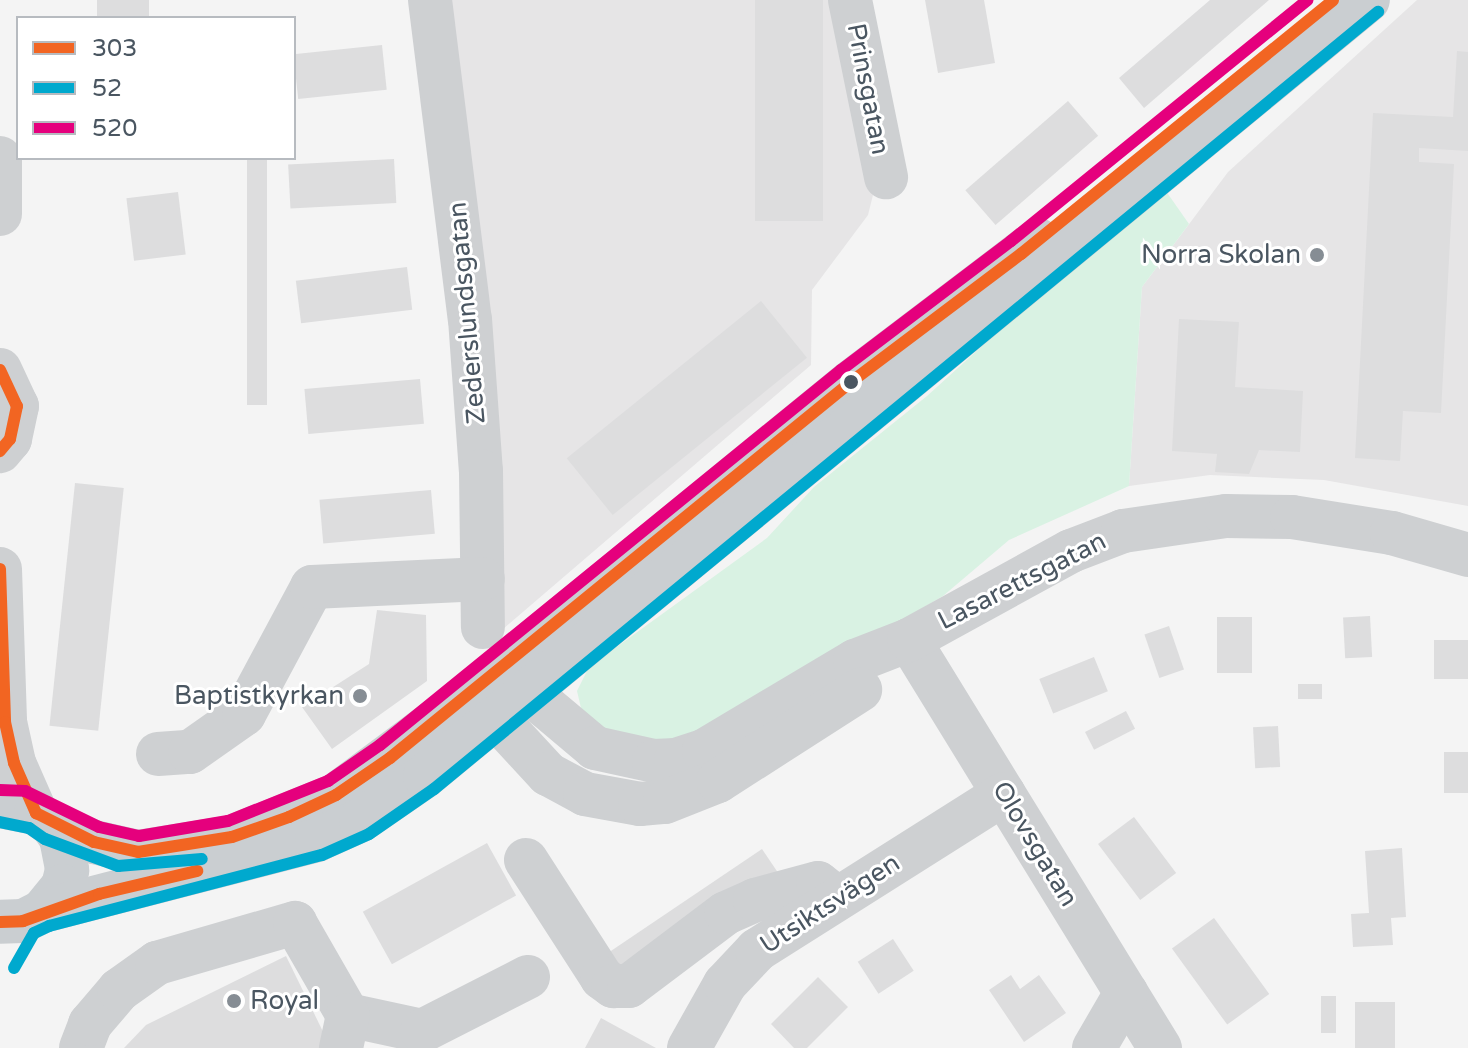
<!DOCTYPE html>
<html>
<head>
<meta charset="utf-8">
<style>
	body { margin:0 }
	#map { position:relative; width:1468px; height:1048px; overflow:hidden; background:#f4f4f4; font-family:"Varela Round",sans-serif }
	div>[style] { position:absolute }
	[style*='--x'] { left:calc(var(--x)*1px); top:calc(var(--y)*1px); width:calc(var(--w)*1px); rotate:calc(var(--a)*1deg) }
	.education>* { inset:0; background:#e6e5e6 }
	.green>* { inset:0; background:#d9f2e3 }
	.building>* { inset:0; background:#ddddde; transform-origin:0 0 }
	.minor>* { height:44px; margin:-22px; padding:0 22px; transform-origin:22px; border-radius:22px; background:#ced0d2 }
	.major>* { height:44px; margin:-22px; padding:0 22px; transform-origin:22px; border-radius:22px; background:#caced1 }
	.bus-1>* { height:12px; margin:-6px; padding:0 6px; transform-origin:6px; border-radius:6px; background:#f26522 }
	.bus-2>* { height:12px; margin:-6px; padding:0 6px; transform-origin:6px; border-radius:6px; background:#00a9ce }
	.bus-3>* { height:12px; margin:-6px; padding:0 6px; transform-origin:6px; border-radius:6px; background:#e5007d }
	.dots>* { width:22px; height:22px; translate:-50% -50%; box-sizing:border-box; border:4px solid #fff; border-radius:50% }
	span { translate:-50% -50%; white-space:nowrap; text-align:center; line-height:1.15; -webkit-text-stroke:6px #fff; paint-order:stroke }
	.street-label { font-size:26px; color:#4a5661 }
	.poi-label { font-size:26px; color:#4a5661 }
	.right { translate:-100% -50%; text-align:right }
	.left { translate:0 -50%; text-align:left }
	.legend { position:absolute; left:16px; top:16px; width:280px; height:144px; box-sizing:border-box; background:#fff; border:2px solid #b7bbc0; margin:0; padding:10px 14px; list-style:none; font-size:24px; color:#4a5661 }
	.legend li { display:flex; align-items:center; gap:16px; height:40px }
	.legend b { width:40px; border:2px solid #b7bbc0 }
</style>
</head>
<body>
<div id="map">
	<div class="education">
		<div style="clip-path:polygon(443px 0,838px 0,875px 187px,868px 215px,812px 290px,811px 365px,496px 635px)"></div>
		<div style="clip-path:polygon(1417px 0,1468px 0,1468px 506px,1324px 480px,1210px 475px,1129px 486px,1142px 287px,1228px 172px)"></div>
	</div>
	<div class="green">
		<div style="clip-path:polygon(1161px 184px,1189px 224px,1142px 287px,1129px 486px,1009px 540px,943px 596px,735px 718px,681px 743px,614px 740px,581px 708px,577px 691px,589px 667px,767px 538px,814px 487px,927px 396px)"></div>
	</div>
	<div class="building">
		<div style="left:97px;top:0;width:52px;height:18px"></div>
		<div style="left:755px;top:0;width:68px;height:221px"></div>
		<div style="clip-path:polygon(925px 0,984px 0,995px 63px,938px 73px)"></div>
		<div style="clip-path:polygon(1210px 0,1269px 0,1144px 108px,1119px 78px)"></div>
		<div style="left:382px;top:45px;width:45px;height:89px;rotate:84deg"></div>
		<div style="clip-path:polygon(1457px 51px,1468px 52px,1468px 151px,1419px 148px,1419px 162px,1454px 164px,1441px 413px,1403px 411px,1400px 461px,1355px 458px,1373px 113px,1453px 117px)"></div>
		<div style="left:1068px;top:101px;width:46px;height:136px;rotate:49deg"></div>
		<div style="left:247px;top:158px;width:20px;height:247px"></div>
		<div style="left:394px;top:159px;width:44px;height:106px;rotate:87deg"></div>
		<div style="left:178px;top:192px;width:63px;height:52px;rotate:83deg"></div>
		<div style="left:407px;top:267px;width:43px;height:112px;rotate:83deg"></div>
		<div style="left:761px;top:301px;width:73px;height:250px;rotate:51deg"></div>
		<div style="clip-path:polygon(1179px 319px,1239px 322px,1235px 387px,1303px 391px,1300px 452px,1259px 450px,1249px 474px,1215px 472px,1217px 454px,1172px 451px)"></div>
		<div style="left:420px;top:379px;width:45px;height:116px;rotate:85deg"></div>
		<div style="left:75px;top:483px;width:49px;height:244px;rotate:6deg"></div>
		<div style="left:431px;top:490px;width:44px;height:112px;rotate:85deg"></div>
		<div style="clip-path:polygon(377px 610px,426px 615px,427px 681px,332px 749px,302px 707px,369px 664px)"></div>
		<div style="left:1370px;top:616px;width:41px;height:27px;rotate:87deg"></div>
		<div style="left:1217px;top:617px;width:35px;height:56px"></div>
		<div style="left:1169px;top:626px;width:46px;height:26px;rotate:71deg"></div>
		<div style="left:1468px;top:640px;width:39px;height:34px;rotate:90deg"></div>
		<div style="left:1094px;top:657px;width:37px;height:59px;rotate:68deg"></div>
		<div style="left:1298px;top:684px;width:24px;height:15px"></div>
		<div style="left:1126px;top:711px;width:20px;height:46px;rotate:63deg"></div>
		<div style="left:1278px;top:726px;width:41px;height:25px;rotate:87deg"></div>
		<div style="left:1468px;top:752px;width:41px;height:24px;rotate:90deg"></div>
		<div style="left:1134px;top:817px;width:70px;height:45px;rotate:53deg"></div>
		<div style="left:487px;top:843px;width:60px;height:142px;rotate:61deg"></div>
		<div style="clip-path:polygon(1402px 848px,1406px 917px,1391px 918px,1393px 945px,1353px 947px,1351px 914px,1369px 913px,1365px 851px)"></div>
		<div style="left:762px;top:849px;width:29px;height:189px;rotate:56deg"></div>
		<div style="left:1214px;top:918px;width:94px;height:52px;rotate:54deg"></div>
		<div style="left:893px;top:939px;width:38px;height:42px;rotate:57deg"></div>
		<div style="clip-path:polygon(286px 956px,331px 1048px,124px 1048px,146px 1025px)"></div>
		<div style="clip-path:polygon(1011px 975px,1020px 989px,1039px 975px,1066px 1013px,1024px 1042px,989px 990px)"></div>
		<div style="clip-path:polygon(818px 977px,848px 1007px,807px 1048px,794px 1048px,771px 1024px)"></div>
		<div style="left:1321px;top:996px;width:15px;height:37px"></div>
		<div style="left:1395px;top:1002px;width:46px;height:40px;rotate:90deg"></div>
		<div style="clip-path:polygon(601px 1018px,656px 1048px,585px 1048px)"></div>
	</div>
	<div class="minor">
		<div style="--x:430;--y:0;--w:321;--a:82.9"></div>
		<div style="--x:470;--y:319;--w:152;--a:85.9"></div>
		<div style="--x:481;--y:471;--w:156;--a:89.3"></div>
		<div style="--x:850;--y:0;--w:181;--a:78.5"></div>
		<div style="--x:0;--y:158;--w:56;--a:90"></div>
		<div style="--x:0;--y:370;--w:40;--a:65"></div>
		<div style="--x:17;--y:406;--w:34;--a:102"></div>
		<div style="--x:10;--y:439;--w:16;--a:130"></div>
		<div style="--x:0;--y:569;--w:153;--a:88.1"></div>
		<div style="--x:5;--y:722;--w:42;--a:77.6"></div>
		<div style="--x:14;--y:763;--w:55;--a:66.3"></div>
		<div style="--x:909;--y:640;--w:479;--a:58.4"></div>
		<div style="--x:508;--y:663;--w:57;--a:49.3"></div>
		<div style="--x:545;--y:706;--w:65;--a:40"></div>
		<div style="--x:595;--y:748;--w:60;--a:12.4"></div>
		<div style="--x:654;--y:761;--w:22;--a:-3"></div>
		<div style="--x:676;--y:760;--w:29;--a:-18"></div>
		<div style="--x:704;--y:751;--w:176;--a:-30.8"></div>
		<div style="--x:855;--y:661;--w:58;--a:-21.3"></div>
		<div style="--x:909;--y:640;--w:185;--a:-28.8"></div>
		<div style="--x:1071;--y:551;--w:56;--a:-21"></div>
		<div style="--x:1123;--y:531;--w:104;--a:-8.3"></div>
		<div style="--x:1226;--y:516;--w:66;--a:0.9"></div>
		<div style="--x:1292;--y:517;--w:101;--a:9.1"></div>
		<div style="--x:1392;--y:533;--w:79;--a:16.1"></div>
		<div style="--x:472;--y:692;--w:112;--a:47.2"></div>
		<div style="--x:548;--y:774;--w:42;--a:28.4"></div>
		<div style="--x:585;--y:794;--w:56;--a:10.3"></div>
		<div style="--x:640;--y:804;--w:25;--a:-5"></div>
		<div style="--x:665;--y:802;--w:57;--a:-21.6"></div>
		<div style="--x:718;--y:781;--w:169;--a:-32.7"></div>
		<div style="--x:158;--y:754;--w:32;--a:-4"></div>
		<div style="--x:190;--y:752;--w:66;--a:-35.1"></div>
		<div style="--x:244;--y:714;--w:144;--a:-61.8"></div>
		<div style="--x:312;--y:587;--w:171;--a:-2.7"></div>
		<div style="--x:526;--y:860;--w:140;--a:57.2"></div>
		<div style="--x:602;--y:978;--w:14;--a:36"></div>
		<div style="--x:613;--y:986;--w:16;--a:0"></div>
		<div style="--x:629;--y:986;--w:121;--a:-37"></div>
		<div style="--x:726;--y:913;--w:32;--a:-24"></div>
		<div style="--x:755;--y:900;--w:65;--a:-15.1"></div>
		<div style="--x:818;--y:883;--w:24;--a:38"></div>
		<div style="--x:348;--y:1015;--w:76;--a:12.2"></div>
		<div style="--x:422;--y:1031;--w:119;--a:-27"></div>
		<div style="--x:81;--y:1048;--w:26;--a:-69"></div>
		<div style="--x:90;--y:1024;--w:45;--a:-49.5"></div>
		<div style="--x:119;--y:990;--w:47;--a:-35.4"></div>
		<div style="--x:157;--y:963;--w:144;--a:-16.2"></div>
		<div style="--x:295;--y:923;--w:106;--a:60.1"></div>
		<div style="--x:348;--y:1015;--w:34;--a:102"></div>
		<div style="--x:689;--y:1048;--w:73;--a:-60.6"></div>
		<div style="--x:725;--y:984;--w:47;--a:-46.7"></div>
		<div style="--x:757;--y:950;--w:292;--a:-32.3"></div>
		<div style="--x:1094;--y:1048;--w:64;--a:-59.8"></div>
	</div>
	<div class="major">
		<div style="--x:0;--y:806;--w:37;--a:11"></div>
		<div style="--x:36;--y:813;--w:20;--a:37"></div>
		<div style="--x:52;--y:825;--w:16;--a:55"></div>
		<div style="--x:61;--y:838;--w:33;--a:79"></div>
		<div style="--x:67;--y:870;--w:16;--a:104"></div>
		<div style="--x:63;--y:886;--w:32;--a:129"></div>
		<div style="--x:43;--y:911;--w:22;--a:153"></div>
		<div style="--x:23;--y:921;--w:23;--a:178"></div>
		<div style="--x:52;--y:825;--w:45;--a:22"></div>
		<div style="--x:94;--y:842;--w:45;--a:12.8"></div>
		<div style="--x:138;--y:852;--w:95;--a:-9.1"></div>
		<div style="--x:232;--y:837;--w:112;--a:-22"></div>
		<div style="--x:336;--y:795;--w:132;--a:-36.7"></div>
		<div style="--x:442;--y:716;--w:528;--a:-39.24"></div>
		<div style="--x:851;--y:382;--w:235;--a:-37.2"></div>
		<div style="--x:43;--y:911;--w:283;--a:-14.5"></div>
		<div style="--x:317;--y:840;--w:48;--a:-24.4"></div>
		<div style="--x:361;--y:820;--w:78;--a:-34.5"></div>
		<div style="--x:425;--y:776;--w:1221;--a:-39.45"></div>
	</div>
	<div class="bus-1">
		<div style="--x:0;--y:370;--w:40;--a:65"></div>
		<div style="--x:17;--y:406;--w:34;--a:102"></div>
		<div style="--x:10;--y:439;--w:16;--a:130"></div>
		<div style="--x:0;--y:569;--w:153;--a:88.1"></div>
		<div style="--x:5;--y:722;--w:42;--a:77.6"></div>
		<div style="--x:14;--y:763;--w:55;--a:66.3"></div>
		<div style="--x:36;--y:813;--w:65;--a:26.6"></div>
		<div style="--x:94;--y:842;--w:45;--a:12.8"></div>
		<div style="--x:138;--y:852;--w:95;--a:-9.1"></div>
		<div style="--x:232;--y:837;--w:60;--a:-19.3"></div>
		<div style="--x:289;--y:817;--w:52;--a:-25.1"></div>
		<div style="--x:336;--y:795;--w:65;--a:-34.4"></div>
		<div style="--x:390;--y:758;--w:595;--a:-39.2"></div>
		<div style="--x:851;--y:382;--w:213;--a:-37"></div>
		<div style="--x:1021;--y:254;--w:402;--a:-39.1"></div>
		<div style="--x:0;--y:922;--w:23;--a:-2"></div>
		<div style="--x:23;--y:921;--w:81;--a:-19.6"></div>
		<div style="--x:99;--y:894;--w:101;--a:-13.2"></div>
	</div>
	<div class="bus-2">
		<div style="--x:0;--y:822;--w:30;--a:12"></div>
		<div style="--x:29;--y:828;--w:19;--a:35"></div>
		<div style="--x:45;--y:839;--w:78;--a:20.3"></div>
		<div style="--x:118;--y:866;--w:84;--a:-4.8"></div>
		<div style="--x:14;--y:968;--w:40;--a:-60.3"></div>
		<div style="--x:34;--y:933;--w:17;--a:-25"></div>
		<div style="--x:49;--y:926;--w:282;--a:-14.6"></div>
		<div style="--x:322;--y:855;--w:51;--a:-24.1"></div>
		<div style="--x:369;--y:834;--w:79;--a:-34.7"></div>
		<div style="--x:434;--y:789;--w:1223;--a:-39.46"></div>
	</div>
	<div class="bus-3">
		<div style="--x:0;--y:790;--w:25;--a:2"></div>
		<div style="--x:25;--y:791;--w:82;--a:25.9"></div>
		<div style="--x:99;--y:827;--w:41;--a:12.7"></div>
		<div style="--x:139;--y:836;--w:90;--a:-9.6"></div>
		<div style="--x:228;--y:821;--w:108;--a:-21.8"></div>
		<div style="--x:328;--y:781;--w:63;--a:-34.7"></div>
		<div style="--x:380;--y:745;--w:594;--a:-39.13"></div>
		<div style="--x:841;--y:370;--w:213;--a:-37.2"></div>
		<div style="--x:1011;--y:241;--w:382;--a:-39.1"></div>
	</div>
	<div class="dots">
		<div style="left:1317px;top:255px;background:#868d94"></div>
		<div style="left:851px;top:382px;background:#4a5661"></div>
		<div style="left:360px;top:696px;background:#868d94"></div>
		<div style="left:234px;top:1001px;background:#868d94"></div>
	</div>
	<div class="street-label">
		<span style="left:868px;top:89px;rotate:79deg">Prinsgatan</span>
		<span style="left:467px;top:313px;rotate:-95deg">Zederslundsgatan</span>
		<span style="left:1022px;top:581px;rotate:-27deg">Lasarettsgatan</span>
		<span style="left:1035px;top:844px;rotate:59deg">Olovsgatan</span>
		<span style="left:830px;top:904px;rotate:-33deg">Utsiktsvägen</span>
	</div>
	<div class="poi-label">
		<span class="right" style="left:1301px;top:255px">Norra Skolan</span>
		<span class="right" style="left:344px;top:696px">Baptistkyrkan</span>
		<span class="left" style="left:250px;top:1001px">Royal</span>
	</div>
	<ul class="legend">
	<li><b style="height:10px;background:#f26522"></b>303</li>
	<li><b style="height:10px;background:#00a9ce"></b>52</li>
	<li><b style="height:10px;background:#e5007d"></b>520</li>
	</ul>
</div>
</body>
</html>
